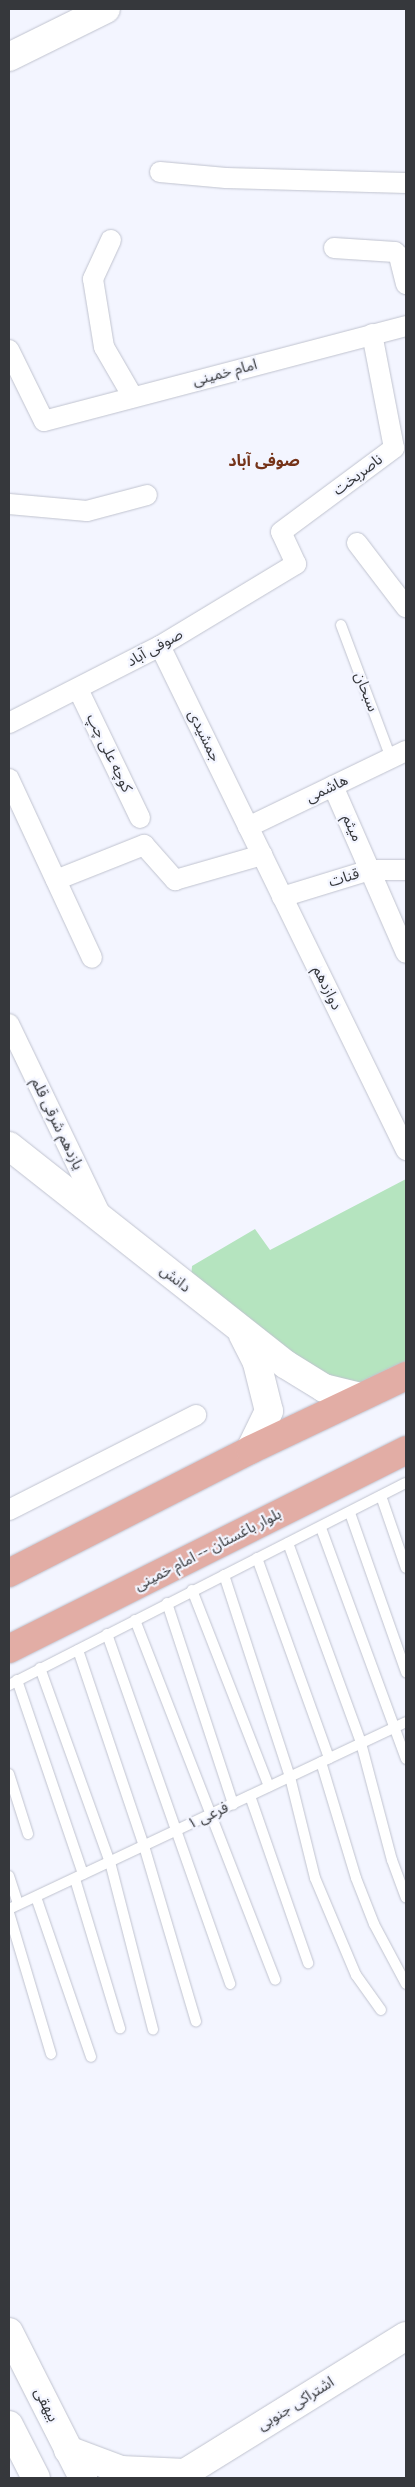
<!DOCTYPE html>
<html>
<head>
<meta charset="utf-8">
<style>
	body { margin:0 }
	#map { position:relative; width:415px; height:2487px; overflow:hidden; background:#f3f5ff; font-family:Spectral,"Noto Sans Arabic",serif }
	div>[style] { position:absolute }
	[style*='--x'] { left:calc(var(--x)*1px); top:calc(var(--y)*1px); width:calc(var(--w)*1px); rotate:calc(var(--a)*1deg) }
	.green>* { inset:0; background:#b5e4bf }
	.roads { filter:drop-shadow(0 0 1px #c0c3cf) drop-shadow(0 0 1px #c0c3cf) }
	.lane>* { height:10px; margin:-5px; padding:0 5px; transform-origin:5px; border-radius:5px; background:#fff }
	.street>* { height:20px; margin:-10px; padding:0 10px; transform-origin:10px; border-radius:10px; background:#fff }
	.secondary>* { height:28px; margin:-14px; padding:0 14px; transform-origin:14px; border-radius:14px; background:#fff }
	.primary>* { height:28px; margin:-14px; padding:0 14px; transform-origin:14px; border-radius:14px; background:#e2ada5 }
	span { translate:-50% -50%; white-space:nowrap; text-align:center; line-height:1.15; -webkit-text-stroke:4.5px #f3f5ff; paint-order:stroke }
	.street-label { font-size:15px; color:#36383c }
	.neighbourhood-label { font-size:16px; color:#753319; font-weight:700 }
	.frame { position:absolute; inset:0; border:10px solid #36383c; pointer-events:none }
</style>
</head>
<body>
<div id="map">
	<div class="green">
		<div style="clip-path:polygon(406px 1179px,406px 1363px,357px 1384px,323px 1377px,191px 1278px,192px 1266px,255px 1229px,270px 1250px)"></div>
	</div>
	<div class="roads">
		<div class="lane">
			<div style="--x:341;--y:625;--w:142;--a:69.4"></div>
			<div style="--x:381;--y:1496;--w:76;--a:70.9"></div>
			<div style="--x:350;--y:1513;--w:169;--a:70.6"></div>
			<div style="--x:321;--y:1528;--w:246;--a:69.8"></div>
			<div style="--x:288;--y:1543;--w:213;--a:69.9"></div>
			<div style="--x:361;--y:1743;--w:121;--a:75.2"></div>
			<div style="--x:392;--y:1860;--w:40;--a:69.8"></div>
			<div style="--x:257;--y:1558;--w:213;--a:70.2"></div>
			<div style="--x:224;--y:1575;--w:213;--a:71.9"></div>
			<div style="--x:290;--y:1777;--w:104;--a:76.1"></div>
			<div style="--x:315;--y:1878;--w:105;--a:67.1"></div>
			<div style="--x:356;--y:1975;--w:43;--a:54.5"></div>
			<div style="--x:192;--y:1590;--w:211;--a:68.6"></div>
			<div style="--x:167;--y:1603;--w:212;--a:71.8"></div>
			<div style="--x:135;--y:1620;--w:386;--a:68.7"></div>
			<div style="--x:107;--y:1634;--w:371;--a:70.6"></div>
			<div style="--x:78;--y:1650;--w:207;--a:71.4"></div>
			<div style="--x:144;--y:1846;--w:183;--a:73.5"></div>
			<div style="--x:40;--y:1668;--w:206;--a:70.2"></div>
			<div style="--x:110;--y:1862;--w:173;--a:75.6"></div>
			<div style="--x:17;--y:1680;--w:205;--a:71.2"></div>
			<div style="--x:9;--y:1685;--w:445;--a:-27"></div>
			<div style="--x:321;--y:1762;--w:121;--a:73.2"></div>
			<div style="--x:356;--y:1878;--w:49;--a:68.6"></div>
			<div style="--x:374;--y:1924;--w:68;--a:61.9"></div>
			<div style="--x:9;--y:1774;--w:63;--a:72.4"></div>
			<div style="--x:250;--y:1796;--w:177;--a:70.8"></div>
			<div style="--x:9;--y:1876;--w:29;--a:72"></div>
			<div style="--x:75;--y:1879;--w:156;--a:73.2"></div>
			<div style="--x:36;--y:1897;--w:169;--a:71"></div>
			<div style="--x:9;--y:1909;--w:439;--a:-25.2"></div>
			<div style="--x:9;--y:1913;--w:147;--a:73.4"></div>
		</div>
		<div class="street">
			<div style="--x:160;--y:172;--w:66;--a:5.2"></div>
			<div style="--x:226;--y:178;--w:180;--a:1.6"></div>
			<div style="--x:111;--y:240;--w:43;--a:114.8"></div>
			<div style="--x:93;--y:279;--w:69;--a:80.8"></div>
			<div style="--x:104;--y:347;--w:58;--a:59.9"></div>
			<div style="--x:334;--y:248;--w:61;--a:3.8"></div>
			<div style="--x:395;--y:252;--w:6;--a:45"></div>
			<div style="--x:399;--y:256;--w:29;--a:76"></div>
			<div style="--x:9;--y:350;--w:79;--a:63.8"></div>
			<div style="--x:44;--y:421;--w:374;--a:-14.7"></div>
			<div style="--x:9;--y:504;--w:78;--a:5.1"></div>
			<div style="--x:87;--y:511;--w:62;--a:-14.9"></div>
			<div style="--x:357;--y:543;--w:81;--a:52.6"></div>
			<div style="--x:160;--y:646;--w:561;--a:63.98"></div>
			<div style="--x:78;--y:689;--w:143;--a:64.3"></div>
			<div style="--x:9;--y:723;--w:169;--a:-27"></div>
			<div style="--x:160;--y:646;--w:159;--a:-31.1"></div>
			<div style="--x:296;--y:564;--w:35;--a:-115"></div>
			<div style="--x:281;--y:532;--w:141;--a:-36.6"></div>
			<div style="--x:394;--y:448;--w:116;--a:-100.9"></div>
			<div style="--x:9;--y:779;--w:197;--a:65.1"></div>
			<div style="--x:333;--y:786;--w:182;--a:66.4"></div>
			<div style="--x:248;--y:827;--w:175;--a:-25.7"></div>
			<div style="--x:56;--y:880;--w:95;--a:-21.7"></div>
			<div style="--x:144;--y:845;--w:47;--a:48.5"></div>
			<div style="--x:175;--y:880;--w:91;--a:-16"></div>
			<div style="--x:282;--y:897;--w:92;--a:-17.1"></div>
			<div style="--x:370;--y:870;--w:36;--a:0"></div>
			<div style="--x:9;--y:1024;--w:214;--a:64.3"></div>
			<div style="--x:9;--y:1510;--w:210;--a:-26.9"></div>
		</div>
		<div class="secondary">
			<div style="--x:9;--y:57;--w:108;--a:-26.3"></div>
			<div style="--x:9;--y:1146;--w:352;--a:38.3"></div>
			<div style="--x:285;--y:1364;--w:46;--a:31.6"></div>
			<div style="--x:324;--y:1388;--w:37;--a:14"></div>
			<div style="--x:243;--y:1335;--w:31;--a:63"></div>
			<div style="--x:257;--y:1363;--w:49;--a:76"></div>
			<div style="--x:269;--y:1411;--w:43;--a:116"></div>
			<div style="--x:9;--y:2332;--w:164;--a:63.1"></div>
			<div style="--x:9;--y:2425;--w:59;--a:63"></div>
			<div style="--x:68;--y:2450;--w:57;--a:20.7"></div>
			<div style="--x:121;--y:2470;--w:64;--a:2.7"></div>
			<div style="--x:182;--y:2478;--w:6;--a:-59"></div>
			<div style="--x:185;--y:2473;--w:260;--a:-31.8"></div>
		</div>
		<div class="primary">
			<div style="--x:9;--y:1573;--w:271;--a:-27"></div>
			<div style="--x:250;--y:1450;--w:173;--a:-25.4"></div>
			<div style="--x:9;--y:1649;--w:444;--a:-26.6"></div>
		</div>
	</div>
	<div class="street-label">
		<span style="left:225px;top:373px;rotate:-15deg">امام خمینی</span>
		<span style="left:358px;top:475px;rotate:-37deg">ناصربخت</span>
		<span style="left:155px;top:648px;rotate:-29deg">صوفی آباد</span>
		<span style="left:366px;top:692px;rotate:69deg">سبحان</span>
		<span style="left:204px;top:736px;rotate:64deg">جمشیدی</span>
		<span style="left:109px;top:753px;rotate:64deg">کوچه علی چپ</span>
		<span style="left:327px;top:789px;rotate:-26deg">هاشمی</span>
		<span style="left:352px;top:828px;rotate:66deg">میثم</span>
		<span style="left:344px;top:878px;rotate:-17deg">قنات</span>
		<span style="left:327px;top:988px;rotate:64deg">دوازدهم</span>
		<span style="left:57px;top:1124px;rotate:64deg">یازدهم شرقی قلم</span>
		<span style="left:175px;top:1279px;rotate:38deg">دانش</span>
		<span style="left:208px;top:1550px;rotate:-27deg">بلوار باغستان -- امام خمینی</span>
		<span style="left:208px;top:1816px;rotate:-25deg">۱ فرعی</span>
		<span style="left:296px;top:2404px;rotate:-32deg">اشتراکی جنوبی</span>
		<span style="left:46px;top:2405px;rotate:63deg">بیهقی</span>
	</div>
	<div class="neighbourhood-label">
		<span style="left:264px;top:461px">صوفی آباد</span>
	</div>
	<div class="frame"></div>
</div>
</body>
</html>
